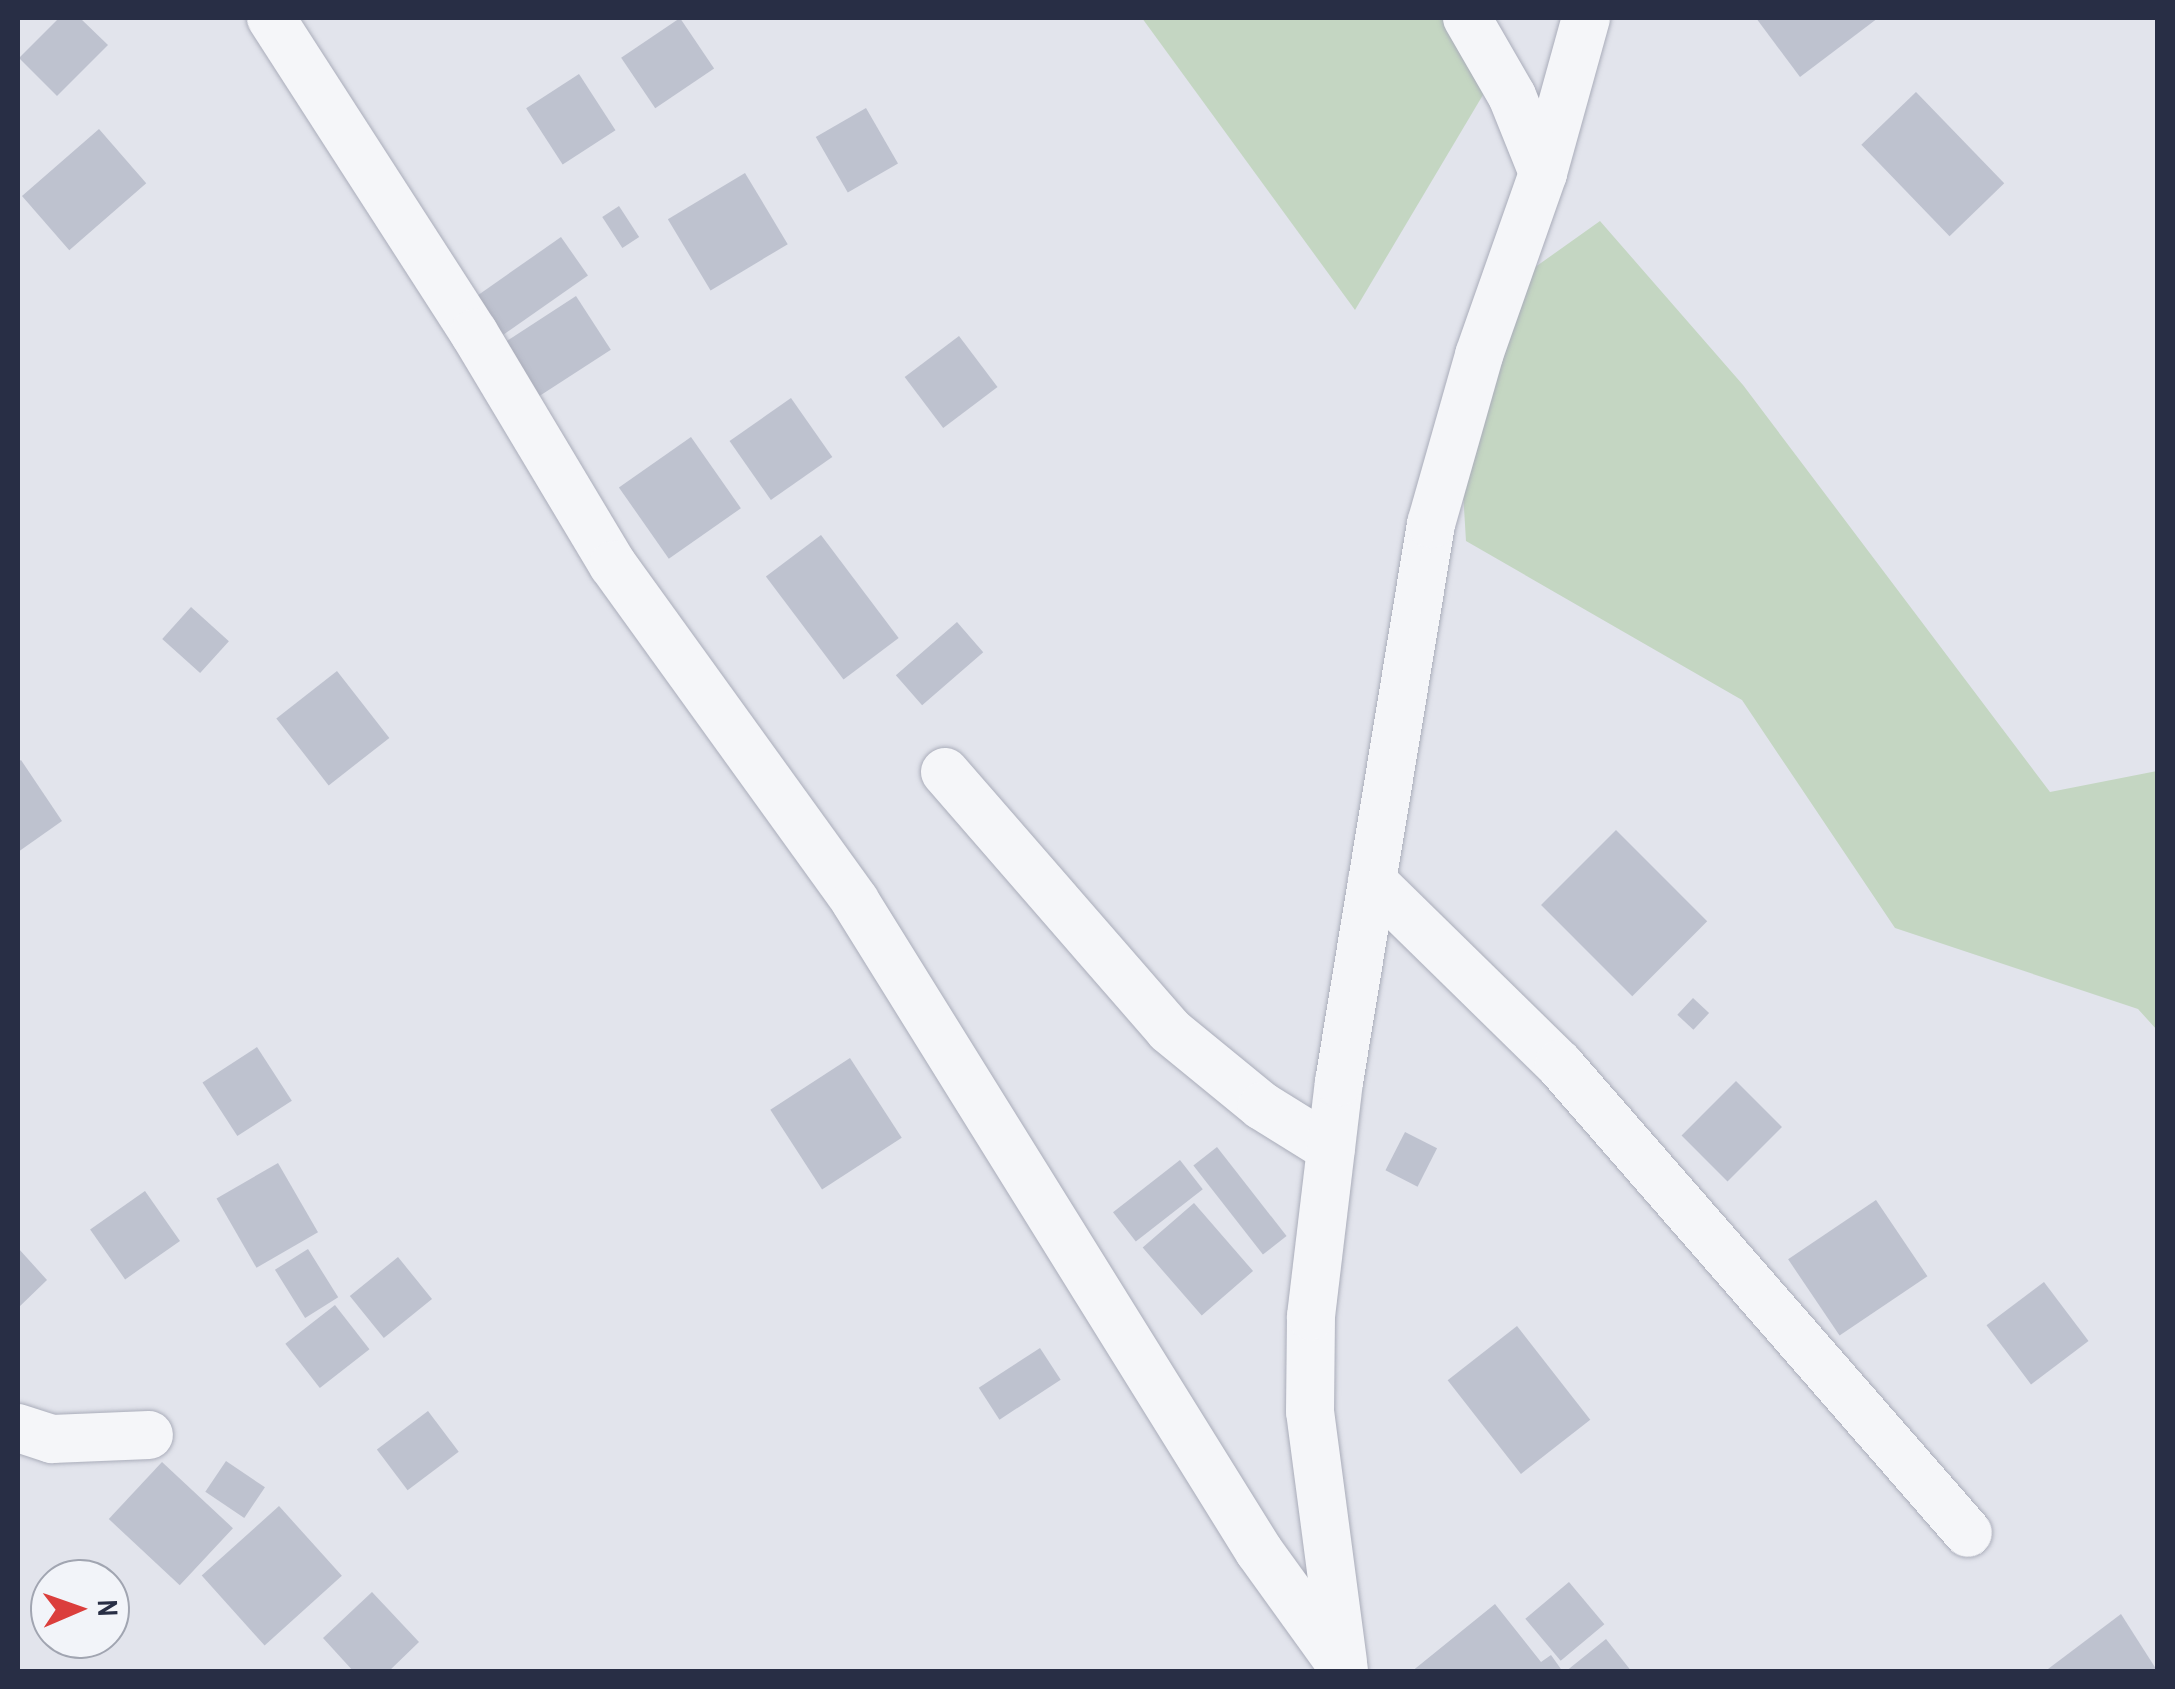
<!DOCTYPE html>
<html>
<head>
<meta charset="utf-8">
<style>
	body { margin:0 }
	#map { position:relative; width:2175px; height:1689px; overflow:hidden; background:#e2e4ec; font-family:"Archivo Narrow",sans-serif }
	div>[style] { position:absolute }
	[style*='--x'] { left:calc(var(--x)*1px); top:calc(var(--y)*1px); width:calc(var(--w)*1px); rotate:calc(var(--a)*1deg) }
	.green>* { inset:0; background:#c4d6c2 }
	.building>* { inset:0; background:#bec2cf; transform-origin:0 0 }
	.roads { filter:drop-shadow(0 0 2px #aaadba) drop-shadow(0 0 2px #aaadba) }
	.minor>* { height:48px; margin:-24px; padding:0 24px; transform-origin:24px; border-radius:24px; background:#f5f6f9 }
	span { translate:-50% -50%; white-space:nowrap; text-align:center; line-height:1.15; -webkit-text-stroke:10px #f2f4f9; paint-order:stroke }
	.frame { position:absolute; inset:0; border:20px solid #282e45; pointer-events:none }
	.north { position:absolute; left:30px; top:1559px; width:100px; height:100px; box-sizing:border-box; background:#f2f4f9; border:2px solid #a1a5b1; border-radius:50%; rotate:88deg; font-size:28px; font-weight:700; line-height:40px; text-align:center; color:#282e45 }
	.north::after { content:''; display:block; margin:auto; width:35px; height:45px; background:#db3e3c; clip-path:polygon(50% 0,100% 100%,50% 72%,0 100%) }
</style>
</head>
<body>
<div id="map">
	<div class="green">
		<div style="clip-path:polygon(1142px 18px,1459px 18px,1496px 73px,1355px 310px)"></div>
		<div style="clip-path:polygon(1600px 221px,1743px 385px,2050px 792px,2157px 771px,2157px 1030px,2138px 1009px,1895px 928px,1742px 700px,1466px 541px,1457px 392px,1503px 290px)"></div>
	</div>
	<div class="building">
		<div style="clip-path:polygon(59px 18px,80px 18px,108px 45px,57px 96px,19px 58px)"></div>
		<div style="left:680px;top:18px;width:61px;height:71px;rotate:56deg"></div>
		<div style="clip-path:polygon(1756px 18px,1878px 18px,1800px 77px)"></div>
		<div style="left:579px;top:74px;width:67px;height:63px;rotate:57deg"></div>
		<div style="left:1916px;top:92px;width:127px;height:76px;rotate:46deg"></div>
		<div style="left:866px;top:108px;width:64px;height:58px;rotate:60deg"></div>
		<div style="left:99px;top:129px;width:72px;height:102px;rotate:49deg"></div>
		<div style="left:745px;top:173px;width:83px;height:90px;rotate:59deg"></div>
		<div style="left:619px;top:206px;width:37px;height:20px;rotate:57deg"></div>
		<div style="left:561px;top:237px;width:47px;height:108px;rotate:55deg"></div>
		<div style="left:576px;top:296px;width:64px;height:87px;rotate:57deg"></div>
		<div style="left:959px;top:336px;width:64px;height:68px;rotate:53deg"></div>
		<div style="left:791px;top:398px;width:72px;height:75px;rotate:55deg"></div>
		<div style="left:691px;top:437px;width:87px;height:88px;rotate:55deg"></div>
		<div style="left:821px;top:535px;width:129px;height:69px;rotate:53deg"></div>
		<div style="left:191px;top:607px;width:51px;height:43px;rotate:42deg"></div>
		<div style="left:957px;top:622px;width:40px;height:81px;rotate:49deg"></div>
		<div style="left:337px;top:671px;width:85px;height:77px;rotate:52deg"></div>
		<div style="clip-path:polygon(21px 760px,62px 821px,18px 852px,18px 762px)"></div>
		<div style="left:1616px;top:830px;width:129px;height:106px;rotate:45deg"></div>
		<div style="left:1693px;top:998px;width:22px;height:23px;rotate:43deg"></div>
		<div style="left:257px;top:1047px;width:64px;height:65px;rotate:57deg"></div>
		<div style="left:850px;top:1058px;width:95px;height:95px;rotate:57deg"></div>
		<div style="left:1736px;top:1081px;width:65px;height:77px;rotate:45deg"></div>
		<div style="left:1405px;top:1132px;width:36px;height:43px;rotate:27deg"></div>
		<div style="left:1217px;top:1147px;width:113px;height:30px;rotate:52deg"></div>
		<div style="left:1180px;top:1160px;width:37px;height:85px;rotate:52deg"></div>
		<div style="left:278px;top:1163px;width:80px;height:71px;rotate:60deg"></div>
		<div style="left:145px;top:1191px;width:61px;height:67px;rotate:55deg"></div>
		<div style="left:1876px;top:1200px;width:92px;height:106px;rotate:56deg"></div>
		<div style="left:1194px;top:1203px;width:90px;height:68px;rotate:49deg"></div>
		<div style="clip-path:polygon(18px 1248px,47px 1280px,18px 1308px)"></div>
		<div style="left:308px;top:1249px;width:57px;height:39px;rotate:58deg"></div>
		<div style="left:398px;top:1257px;width:54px;height:62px;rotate:51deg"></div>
		<div style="left:2044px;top:1282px;width:74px;height:72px;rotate:53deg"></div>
		<div style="left:335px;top:1305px;width:56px;height:63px;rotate:52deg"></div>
		<div style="left:1517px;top:1326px;width:119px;height:88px;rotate:52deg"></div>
		<div style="left:1040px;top:1348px;width:38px;height:73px;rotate:57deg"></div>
		<div style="left:428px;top:1411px;width:51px;height:64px;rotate:53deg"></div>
		<div style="left:226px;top:1461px;width:47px;height:37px;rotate:34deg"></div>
		<div style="left:162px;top:1462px;width:97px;height:78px;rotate:43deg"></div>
		<div style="left:279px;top:1506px;width:94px;height:104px;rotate:48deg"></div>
		<div style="left:1569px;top:1582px;width:55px;height:57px;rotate:50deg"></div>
		<div style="clip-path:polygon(372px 1592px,419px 1642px,388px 1672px,354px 1672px,323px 1638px)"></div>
		<div style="clip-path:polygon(1495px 1604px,1541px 1662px,1551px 1655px,1563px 1672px,1411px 1672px)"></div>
		<div style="clip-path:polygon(2121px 1614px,2158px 1672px,2044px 1672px)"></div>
		<div style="clip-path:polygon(1606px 1639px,1632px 1672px,1565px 1672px)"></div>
	</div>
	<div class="roads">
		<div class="minor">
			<div style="--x:271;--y:18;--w:375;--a:57.2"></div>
			<div style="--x:474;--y:333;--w:270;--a:59.1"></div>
			<div style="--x:613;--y:565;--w:414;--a:54.2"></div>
			<div style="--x:855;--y:901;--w:765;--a:58.14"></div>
			<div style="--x:1259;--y:1551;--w:145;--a:54.2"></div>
			<div style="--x:1543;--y:173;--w:161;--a:-74.5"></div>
			<div style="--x:945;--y:772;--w:342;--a:49"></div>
			<div style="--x:1169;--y:1030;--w:120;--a:39.3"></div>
			<div style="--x:1262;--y:1106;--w:81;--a:31.9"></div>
			<div style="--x:1372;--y:881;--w:262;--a:44.4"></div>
			<div style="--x:1559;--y:1064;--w:622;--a:48.91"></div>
			<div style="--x:18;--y:1428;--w:36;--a:18"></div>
			<div style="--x:52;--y:1439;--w:97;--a:-2.4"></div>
			<div style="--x:1343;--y:1662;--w:252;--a:-97.5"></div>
			<div style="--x:1310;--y:1412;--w:96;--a:-89.4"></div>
			<div style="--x:1311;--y:1316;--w:236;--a:-83.2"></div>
			<div style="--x:1339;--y:1082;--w:566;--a:-80.64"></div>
			<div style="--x:1431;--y:524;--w:176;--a:-74.1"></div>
			<div style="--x:1479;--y:355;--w:193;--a:-70.6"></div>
			<div style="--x:1543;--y:173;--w:83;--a:-111.9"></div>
			<div style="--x:1512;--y:96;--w:90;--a:-120"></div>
		</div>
	</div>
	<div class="frame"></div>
	<div class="north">N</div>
</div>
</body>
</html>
